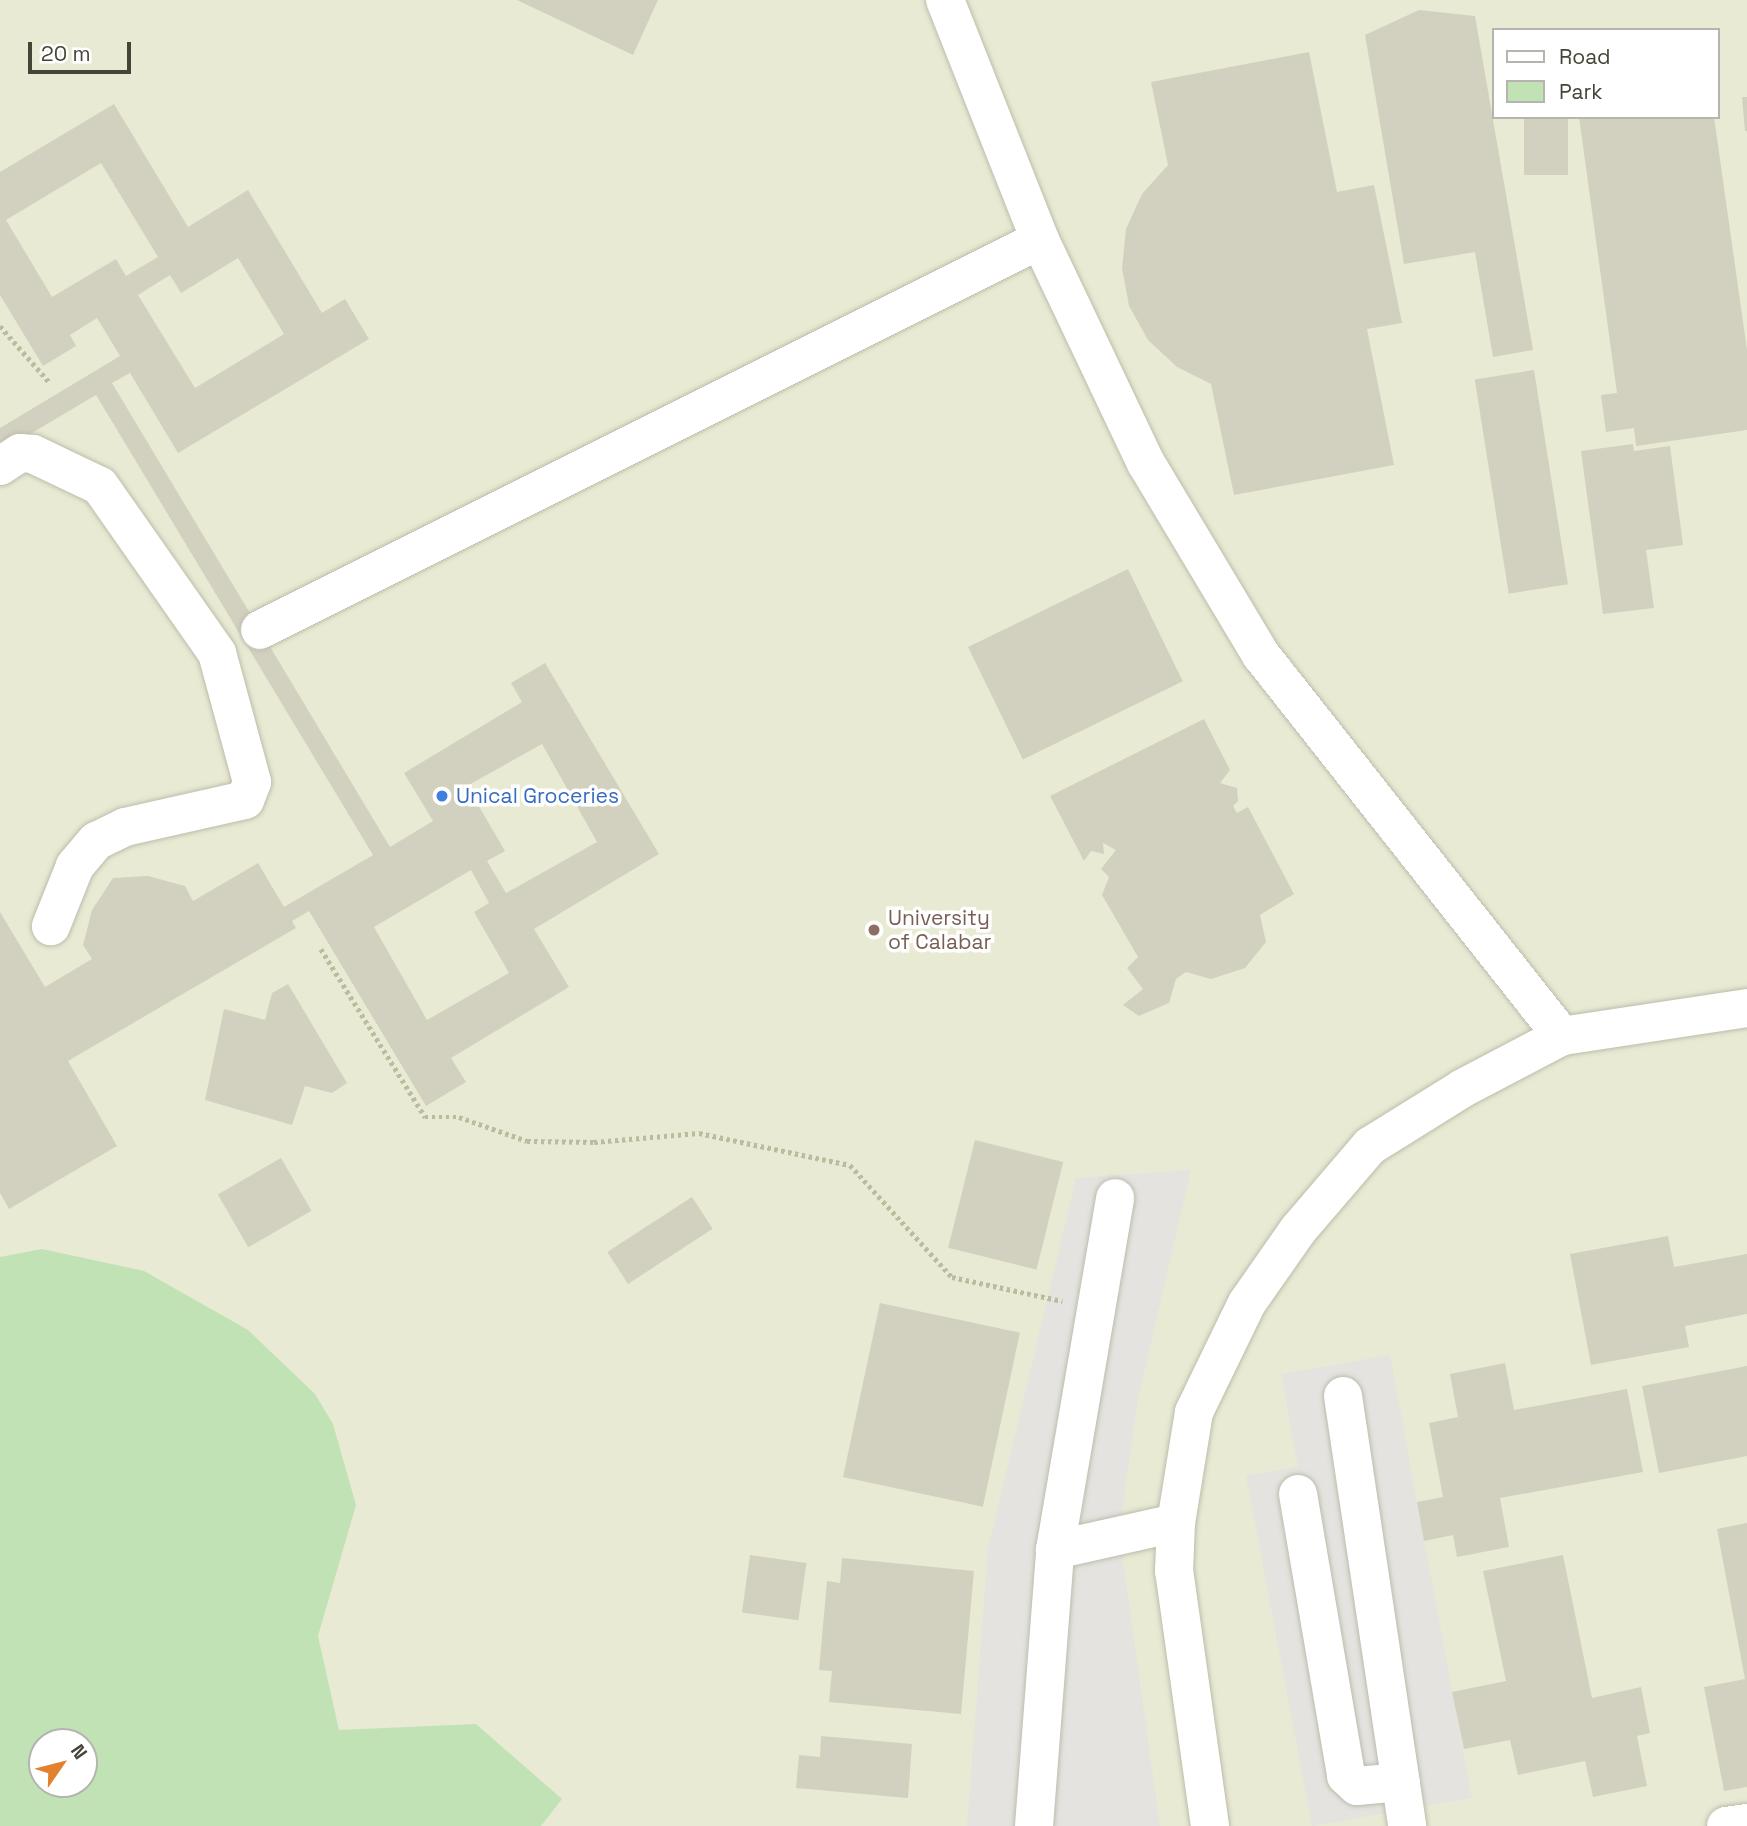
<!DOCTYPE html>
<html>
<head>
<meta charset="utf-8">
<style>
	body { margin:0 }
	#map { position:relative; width:1747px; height:1826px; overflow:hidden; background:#f2f2e8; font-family:"Space Grotesk",sans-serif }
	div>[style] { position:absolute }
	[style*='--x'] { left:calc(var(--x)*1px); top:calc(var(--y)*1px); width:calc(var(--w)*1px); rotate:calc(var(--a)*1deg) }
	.education>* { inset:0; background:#e9ead3 }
	.green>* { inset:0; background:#c0e2b5 }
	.parking>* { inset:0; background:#e4e3df }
	.building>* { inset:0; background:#d2d1bf; transform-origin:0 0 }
	.path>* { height:4.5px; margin-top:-2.25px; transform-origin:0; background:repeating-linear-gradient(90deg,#bdbb9e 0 3.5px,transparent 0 7px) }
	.roads { filter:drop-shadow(0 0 2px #bdbcac) drop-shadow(0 0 2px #bdbcac) }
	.minor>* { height:38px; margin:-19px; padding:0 19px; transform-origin:19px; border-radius:19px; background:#fff }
	.dots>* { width:19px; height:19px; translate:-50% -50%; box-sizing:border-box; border:4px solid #fff; border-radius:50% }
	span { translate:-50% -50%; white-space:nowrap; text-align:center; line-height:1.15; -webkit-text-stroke:7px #fff; paint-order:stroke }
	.shop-label { font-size:21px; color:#366cbe }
	.left { translate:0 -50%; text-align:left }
	.education-label { font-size:21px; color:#785e54 }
	.legend { position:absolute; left:1492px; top:28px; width:228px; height:91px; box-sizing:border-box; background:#fff; border:2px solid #b5b4af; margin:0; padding:9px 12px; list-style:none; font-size:21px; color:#454437 }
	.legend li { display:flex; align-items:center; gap:14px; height:35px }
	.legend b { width:35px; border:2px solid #b5b4af }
	.north { position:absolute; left:28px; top:1728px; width:70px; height:70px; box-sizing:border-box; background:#fff; border:2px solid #b5b4af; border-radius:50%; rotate:55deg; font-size:19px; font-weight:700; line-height:28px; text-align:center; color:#454437 }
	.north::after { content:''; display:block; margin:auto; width:24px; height:32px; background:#e3812e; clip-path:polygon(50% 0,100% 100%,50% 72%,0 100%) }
	.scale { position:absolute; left:28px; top:42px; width:103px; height:32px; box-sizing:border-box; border:4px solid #454437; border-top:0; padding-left:9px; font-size:21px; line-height:24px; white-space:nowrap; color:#454437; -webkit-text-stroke:5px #fff; paint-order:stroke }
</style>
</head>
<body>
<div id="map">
	<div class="education">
		<div style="clip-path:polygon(evenodd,0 0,1747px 0,1747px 1826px,0 1826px,0 0,1493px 30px,1717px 30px,1717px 117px,1493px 117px,1493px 30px,0 0,42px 1742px,84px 1742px,84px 1784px,42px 1784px,42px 1742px)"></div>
	</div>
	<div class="green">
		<div style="clip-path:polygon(evenodd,42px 1249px,144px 1271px,248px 1330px,315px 1394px,333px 1424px,356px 1505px,318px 1636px,339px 1730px,476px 1724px,562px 1799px,541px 1826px,0 1826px,0 1257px,42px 1249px,42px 1742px,84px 1742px,84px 1784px,42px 1784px,42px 1742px)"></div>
	</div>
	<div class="parking">
		<div style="clip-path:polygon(1191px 1170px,1138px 1399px,1119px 1532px,1160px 1826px,967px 1826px,988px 1549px,1076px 1178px)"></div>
		<div style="clip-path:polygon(1390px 1355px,1472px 1798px,1312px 1826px,1246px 1476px,1298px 1466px,1281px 1374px)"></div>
	</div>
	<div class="building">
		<div style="clip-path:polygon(517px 0,658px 0,633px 55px)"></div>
		<div style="clip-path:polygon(1419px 10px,1475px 16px,1533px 350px,1493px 357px,1475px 252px,1404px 264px,1365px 35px)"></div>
		<div style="clip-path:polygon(1309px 52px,1337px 192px,1374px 185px,1402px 323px,1367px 329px,1394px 465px,1234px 495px,1211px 384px,1177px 367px,1148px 340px,1129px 306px,1122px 268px,1126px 229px,1142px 194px,1168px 165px,1151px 82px)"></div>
		<div style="clip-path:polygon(1742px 97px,1747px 97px,1747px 131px,1745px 131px)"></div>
		<div style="clip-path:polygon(evenodd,114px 104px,188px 227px,248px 190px,322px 313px,345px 299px,369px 339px,178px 453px,130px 373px,112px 383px,390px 847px,433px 821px,404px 773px,522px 702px,511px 683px,545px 663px,659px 854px,534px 929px,569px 987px,451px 1058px,466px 1082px,426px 1106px,309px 911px,292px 921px,296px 928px,68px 1061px,117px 1146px,9px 1209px,0 1193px,0 912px,45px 987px,92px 959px,83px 945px,92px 910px,113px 878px,148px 876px,185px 886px,193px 901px,258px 863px,284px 907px,373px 855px,96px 395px,0 452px,0 428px,120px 356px,97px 318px,70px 335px,76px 346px,43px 366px,0 295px,0 172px,114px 104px,101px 163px,158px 257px,126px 276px,116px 259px,52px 297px,6px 220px,101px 163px,114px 104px,238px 258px,284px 334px,195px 388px,138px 295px,170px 275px,181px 293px,238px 258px,114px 104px,542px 744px,597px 842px,506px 893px,487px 861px,505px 851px,467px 786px,542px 744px,114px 104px,471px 870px,489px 903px,474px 912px,509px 973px,427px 1020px,374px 927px,471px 870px)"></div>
		<div style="left:1524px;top:117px;width:44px;height:58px"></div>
		<div style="clip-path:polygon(1579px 117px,1714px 117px,1747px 350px,1747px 430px,1636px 446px,1634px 428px,1606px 432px,1601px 395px,1617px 393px)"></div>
		<div style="left:1534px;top:370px;width:217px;height:60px;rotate:81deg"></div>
		<div style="clip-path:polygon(1633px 444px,1634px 451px,1670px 446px,1683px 545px,1646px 550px,1654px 608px,1603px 614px,1581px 451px)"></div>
		<div style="left:1128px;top:569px;width:125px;height:178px;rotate:64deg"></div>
		<div style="clip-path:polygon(1204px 719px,1230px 770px,1220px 783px,1237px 788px,1238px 801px,1233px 806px,1237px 813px,1248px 807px,1294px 894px,1260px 915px,1266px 942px,1245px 968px,1211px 979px,1186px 972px,1176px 979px,1169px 1003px,1139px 1016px,1123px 1005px,1143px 989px,1127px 968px,1138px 957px,1102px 895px,1109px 877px,1101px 869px,1116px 850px,1103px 843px,1104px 854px,1091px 851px,1084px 861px,1050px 796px)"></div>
		<div style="clip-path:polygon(288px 984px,347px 1083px,332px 1093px,305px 1086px,292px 1125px,205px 1100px,224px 1009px,265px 1020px,272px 993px)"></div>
		<div style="left:975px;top:1140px;width:91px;height:111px;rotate:14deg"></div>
		<div style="left:281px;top:1158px;width:61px;height:73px;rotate:60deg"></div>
		<div style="left:692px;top:1197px;width:38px;height:101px;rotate:57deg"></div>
		<div style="clip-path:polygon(1668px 1236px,1674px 1267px,1747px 1254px,1747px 1314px,1685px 1326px,1689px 1347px,1591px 1365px,1570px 1254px)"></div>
		<div style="left:880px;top:1303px;width:143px;height:178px;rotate:12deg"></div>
		<div style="clip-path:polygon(1505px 1363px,1514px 1410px,1627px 1389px,1643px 1472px,1500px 1498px,1509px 1547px,1457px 1557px,1453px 1535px,1424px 1541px,1417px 1502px,1443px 1497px,1429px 1423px,1458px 1417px,1450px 1374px)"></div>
		<div style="clip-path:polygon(1747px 1366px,1747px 1456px,1659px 1473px,1642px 1386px)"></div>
		<div style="clip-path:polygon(1747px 1523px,1747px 1787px,1724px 1791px,1704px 1687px,1745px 1679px,1717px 1529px)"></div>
		<div style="left:750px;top:1555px;width:57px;height:58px;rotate:8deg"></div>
		<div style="clip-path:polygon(1563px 1555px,1592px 1698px,1641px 1687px,1650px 1733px,1637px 1736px,1647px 1786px,1593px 1797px,1585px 1761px,1518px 1775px,1510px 1740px,1464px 1749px,1452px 1692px,1506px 1681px,1483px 1571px)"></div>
		<div style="clip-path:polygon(842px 1558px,974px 1571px,961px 1714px,829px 1702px,832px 1671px,819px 1670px,827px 1581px,840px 1583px)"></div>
		<div style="clip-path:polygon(821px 1736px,912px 1744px,908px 1798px,796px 1788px,799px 1755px,820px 1757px)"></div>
	</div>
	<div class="path">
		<div style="--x:0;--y:326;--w:76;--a:48.7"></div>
		<div style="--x:321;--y:949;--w:198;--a:58.2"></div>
		<div style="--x:425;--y:1117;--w:34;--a:0"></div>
		<div style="--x:459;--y:1117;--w:72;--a:19.4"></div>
		<div style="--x:527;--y:1141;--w:67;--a:0.9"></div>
		<div style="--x:594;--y:1142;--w:105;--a:-4.9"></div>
		<div style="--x:699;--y:1133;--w:154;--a:12"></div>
		<div style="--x:850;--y:1165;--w:151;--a:47.7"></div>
		<div style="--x:952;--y:1277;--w:113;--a:12.3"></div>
	</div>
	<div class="roads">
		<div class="minor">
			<div style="--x:945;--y:0;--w:258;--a:68.4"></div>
			<div style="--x:1040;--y:240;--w:247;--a:64.6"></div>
			<div style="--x:1146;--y:463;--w:224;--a:59.1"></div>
			<div style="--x:1261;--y:655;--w:486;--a:51.7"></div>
			<div style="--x:0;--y:466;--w:24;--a:-33"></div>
			<div style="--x:20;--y:453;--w:13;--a:4"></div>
			<div style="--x:33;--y:454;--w:74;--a:25.5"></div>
			<div style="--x:100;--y:486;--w:204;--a:55"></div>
			<div style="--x:217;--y:653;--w:134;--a:74.8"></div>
			<div style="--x:252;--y:782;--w:19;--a:111"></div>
			<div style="--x:245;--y:800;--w:123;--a:167.3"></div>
			<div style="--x:125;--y:827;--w:32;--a:154"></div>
			<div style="--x:96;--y:841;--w:33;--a:130"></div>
			<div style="--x:75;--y:866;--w:65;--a:111.8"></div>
			<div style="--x:260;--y:630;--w:872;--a:-26.57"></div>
			<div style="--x:1343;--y:1396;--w:435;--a:81.5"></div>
			<div style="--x:1298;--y:1494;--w:286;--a:80.3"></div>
			<div style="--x:1346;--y:1776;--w:15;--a:42"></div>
			<div style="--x:1357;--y:1786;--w:44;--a:-5.2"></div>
			<div style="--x:1055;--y:1550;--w:124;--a:-12.6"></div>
			<div style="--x:1034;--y:1826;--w:277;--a:-85.6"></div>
			<div style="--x:1055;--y:1550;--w:357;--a:-80.3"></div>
			<div style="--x:1210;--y:1826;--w:258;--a:-98"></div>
			<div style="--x:1174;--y:1571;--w:48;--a:-87.6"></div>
			<div style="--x:1176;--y:1523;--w:112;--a:-80.8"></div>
			<div style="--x:1194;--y:1412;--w:121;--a:-64.1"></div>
			<div style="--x:1247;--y:1303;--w:89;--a:-55.1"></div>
			<div style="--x:1298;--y:1230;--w:111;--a:-49.4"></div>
			<div style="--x:1370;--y:1146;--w:110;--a:-31.9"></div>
			<div style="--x:1463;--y:1088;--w:112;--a:-27.7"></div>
			<div style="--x:1562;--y:1036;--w:187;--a:-8.6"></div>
			<div style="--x:1726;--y:1826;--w:21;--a:-8"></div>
		</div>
	</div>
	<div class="dots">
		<div style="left:442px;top:796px;background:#3f7fe0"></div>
		<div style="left:874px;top:930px;background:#8d6e63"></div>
	</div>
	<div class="shop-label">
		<span class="left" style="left:456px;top:796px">Unical Groceries</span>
	</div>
	<div class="education-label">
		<span class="left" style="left:888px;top:930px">University<br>of Calabar</span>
	</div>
	<ul class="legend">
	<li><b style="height:9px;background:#fff"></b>Road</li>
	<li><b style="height:19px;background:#c0e2b5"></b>Park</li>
	</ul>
	<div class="north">N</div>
	<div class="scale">20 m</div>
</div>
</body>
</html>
